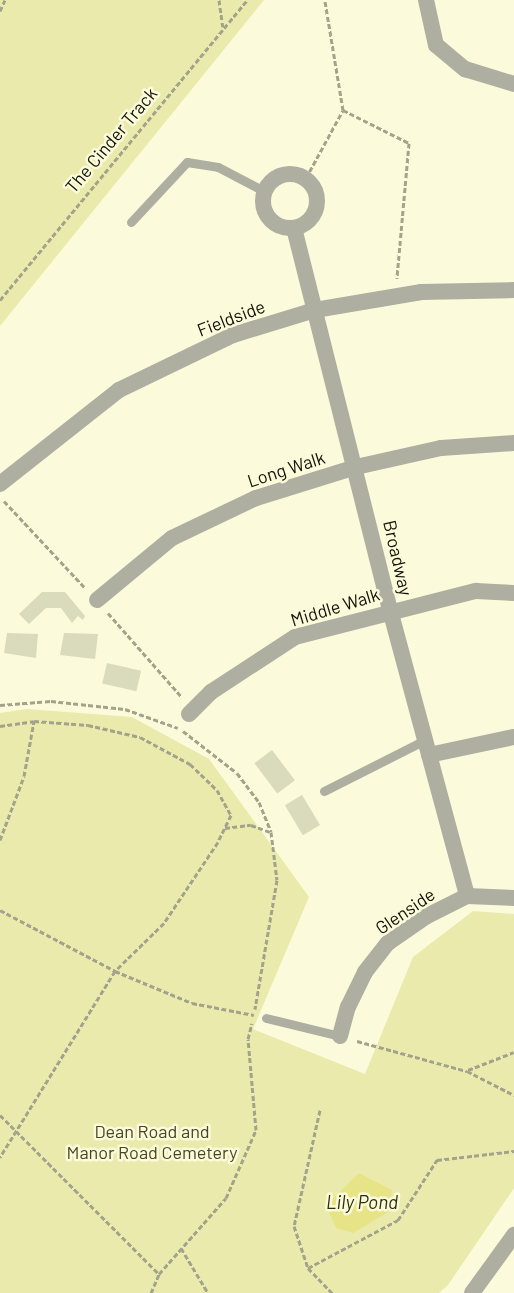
<!DOCTYPE html>
<html>
<head>
<meta charset="utf-8">
<style>
	body { margin:0 }
	#map { position:relative; width:514px; height:1293px; overflow:hidden; background:#fbfbdb; font-family:Barlow,sans-serif }
	div>[style] { position:absolute }
	[style*='--x'] { left:calc(var(--x)*1px); top:calc(var(--y)*1px); width:calc(var(--w)*1px); rotate:calc(var(--a)*1deg) }
	.green>* { inset:0; background:#eaeaac }
	.water>* { inset:0; background:#e7e488 }
	.building>* { inset:0; background:#dadabc; transform-origin:0 0 }
	.path>* { height:3px; margin-top:-1.5px; transform-origin:0; background:repeating-linear-gradient(90deg,#a3a38b 0 5px,transparent 0 7.5px) }
	.lane>* { height:9px; margin:-4.5px; padding:0 4.5px; transform-origin:4.5px; border-radius:4.5px; background:#aeaea1 }
	.street>* { height:16px; margin:-8px; padding:0 8px; transform-origin:8px; border-radius:8px; background:#aeaea1 }
	.street>.ring { margin:-8px; padding:0; box-sizing:content-box; background:none; border:16px solid #aeaea1; border-radius:50% }
	span { translate:-50% -50%; white-space:nowrap; text-align:center; line-height:1.15; -webkit-text-stroke:5px #fbfbdb; paint-order:stroke }
	.street-label { font-size:18px; color:#131308 }
	.park-label { font-size:18px; color:#494720 }
	.water-label { font-size:19px; color:#302f06; font-style:italic }
</style>
</head>
<body>
<div id="map">
	<div class="green">
		<div style="clip-path:polygon(0 0,264px 0,0 326px)"></div>
		<div style="clip-path:polygon(27px 709px,132px 717px,209px 759px,309px 897px,253px 1029px,365px 1074px,413px 957px,473px 911px,514px 914px,514px 1188px,448px 1285px,439px 1293px,0 1293px,0 713px)"></div>
	</div>
	<div class="water">
		<div style="clip-path:polygon(359px 1173px,392px 1190px,390px 1211px,353px 1233px,336px 1228px,326px 1205px)"></div>
	</div>
	<div class="building">
		<div style="clip-path:polygon(42px 592px,65px 592px,85px 616px,83px 620px,78px 616px,72px 623px,61px 608px,46px 608px,29px 624px,19px 614px)"></div>
		<div style="clip-path:polygon(7px 633px,38px 634px,36px 658px,4px 653px)"></div>
		<div style="clip-path:polygon(64px 633px,98px 634px,95px 659px,60px 655px)"></div>
		<div style="left:107px;top:663px;width:35px;height:21px;rotate:13deg"></div>
		<div style="left:272px;top:750px;width:38px;height:22px;rotate:53deg"></div>
		<div style="left:302px;top:795px;width:35px;height:20px;rotate:59deg"></div>
	</div>
	<div class="path">
		<div style="--x:219;--y:0;--w:27;--a:82"></div>
		<div style="--x:0;--y:11;--w:12;--a:-66"></div>
		<div style="--x:343;--y:110;--w:74;--a:26.6"></div>
		<div style="--x:409;--y:143;--w:136;--a:95.1"></div>
		<div style="--x:306;--y:178;--w:77;--a:-61.4"></div>
		<div style="--x:343;--y:110;--w:110;--a:-99.4"></div>
		<div style="--x:0;--y:300;--w:389;--a:-50.5"></div>
		<div style="--x:4;--y:501;--w:119;--a:47"></div>
		<div style="--x:108;--y:613;--w:111;--a:48.7"></div>
		<div style="--x:0;--y:705;--w:51;--a:-4.5"></div>
		<div style="--x:51;--y:701;--w:74;--a:6.2"></div>
		<div style="--x:125;--y:709;--w:56;--a:19.7"></div>
		<div style="--x:0;--y:726;--w:34;--a:-8"></div>
		<div style="--x:34;--y:721;--w:54;--a:4.2"></div>
		<div style="--x:88;--y:725;--w:53;--a:13"></div>
		<div style="--x:140;--y:737;--w:57;--a:28.4"></div>
		<div style="--x:190;--y:764;--w:37;--a:44"></div>
		<div style="--x:217;--y:790;--w:29;--a:61"></div>
		<div style="--x:231;--y:815;--w:30;--a:116"></div>
		<div style="--x:218;--y:842;--w:97;--a:123.7"></div>
		<div style="--x:164;--y:923;--w:69;--a:135.6"></div>
		<div style="--x:115;--y:971;--w:219;--a:121.7"></div>
		<div style="--x:183;--y:731;--w:68;--a:37.9"></div>
		<div style="--x:237;--y:773;--w:36;--a:53"></div>
		<div style="--x:259;--y:802;--w:32;--a:68"></div>
		<div style="--x:271;--y:832;--w:48;--a:82.9"></div>
		<div style="--x:277;--y:880;--w:131;--a:99.7"></div>
		<div style="--x:225;--y:828;--w:26;--a:-7"></div>
		<div style="--x:251;--y:825;--w:20;--a:20"></div>
		<div style="--x:0;--y:840;--w:68;--a:-69.4"></div>
		<div style="--x:24;--y:776;--w:56;--a:-79.7"></div>
		<div style="--x:0;--y:910;--w:130;--a:27.9"></div>
		<div style="--x:115;--y:971;--w:83;--a:22.6"></div>
		<div style="--x:192;--y:1003;--w:63;--a:11"></div>
		<div style="--x:357;--y:1041;--w:114;--a:15.3"></div>
		<div style="--x:467;--y:1071;--w:53;--a:27.1"></div>
		<div style="--x:468;--y:1070;--w:49;--a:-21.4"></div>
		<div style="--x:320;--y:1110;--w:119;--a:102.6"></div>
		<div style="--x:294;--y:1226;--w:44;--a:71.6"></div>
		<div style="--x:308;--y:1268;--w:35;--a:46"></div>
		<div style="--x:0;--y:1115;--w:225;--a:45"></div>
		<div style="--x:181;--y:1248;--w:52;--a:59"></div>
		<div style="--x:308;--y:1268;--w:102;--a:-28.1"></div>
		<div style="--x:398;--y:1220;--w:72;--a:-57"></div>
		<div style="--x:437;--y:1160;--w:78;--a:-6.7"></div>
		<div style="--x:151;--y:1293;--w:21;--a:-67"></div>
		<div style="--x:159;--y:1274;--w:101;--a:-48.6"></div>
		<div style="--x:226;--y:1198;--w:74;--a:-66.2"></div>
		<div style="--x:256;--y:1130;--w:91;--a:-95"></div>
		<div style="--x:248;--y:1039;--w:16;--a:-76"></div>
	</div>
	<div class="lane">
		<div style="--x:131;--y:222;--w:82;--a:-47"></div>
		<div style="--x:187;--y:162;--w:31;--a:9"></div>
		<div style="--x:218;--y:167;--w:52;--a:27.6"></div>
		<div style="--x:324;--y:791;--w:113;--a:-26.8"></div>
		<div style="--x:266;--y:1018;--w:76;--a:13.7"></div>
	</div>
	<div class="street">
		<div style="--x:426;--y:0;--w:46;--a:77.5"></div>
		<div style="--x:436;--y:45;--w:38;--a:40"></div>
		<div style="--x:465;--y:69;--w:51;--a:17"></div>
		<div class="ring" style="left:263px;top:174px;width:38px;height:38px"></div>
		<div style="--x:294;--y:228;--w:394;--a:75.9"></div>
		<div style="--x:390;--y:610;--w:296;--a:74.9"></div>
		<div style="--x:0;--y:484;--w:152;--a:-38.3"></div>
		<div style="--x:119;--y:390;--w:127;--a:-25.8"></div>
		<div style="--x:233;--y:335;--w:86;--a:-17"></div>
		<div style="--x:315;--y:310;--w:108;--a:-9.6"></div>
		<div style="--x:421;--y:292;--w:93;--a:-1.2"></div>
		<div style="--x:97;--y:600;--w:97;--a:-39.6"></div>
		<div style="--x:172;--y:538;--w:93;--a:-25.5"></div>
		<div style="--x:256;--y:498;--w:105;--a:-17.2"></div>
		<div style="--x:356;--y:467;--w:87;--a:-12.6"></div>
		<div style="--x:441;--y:448;--w:73;--a:-3.9"></div>
		<div style="--x:189;--y:714;--w:31;--a:-45"></div>
		<div style="--x:211;--y:692;--w:100;--a:-33.2"></div>
		<div style="--x:295;--y:637;--w:187;--a:-14.3"></div>
		<div style="--x:476;--y:591;--w:38;--a:3"></div>
		<div style="--x:429;--y:755;--w:87;--a:-12"></div>
		<div style="--x:340;--y:1036;--w:30;--a:-75"></div>
		<div style="--x:348;--y:1007;--w:39;--a:-64"></div>
		<div style="--x:365;--y:972;--w:37;--a:-52"></div>
		<div style="--x:388;--y:943;--w:47;--a:-34.7"></div>
		<div style="--x:427;--y:916;--w:45;--a:-26.6"></div>
		<div style="--x:467;--y:896;--w:47;--a:2.4"></div>
		<div style="--x:472;--y:1293;--w:72;--a:-54.1"></div>
	</div>
	<div class="street-label">
		<span style="left:111px;top:140px;rotate:-50deg">The Cinder Track</span>
		<span style="left:231px;top:318px;rotate:-21deg">Fieldside</span>
		<span style="left:286px;top:469px;rotate:-18deg">Long Walk</span>
		<span style="left:398px;top:558px;rotate:77deg">Broadway</span>
		<span style="left:335px;top:607px;rotate:-17deg">Middle Walk</span>
		<span style="left:405px;top:911px;rotate:-34deg">Glenside</span>
	</div>
	<div class="park-label">
		<span style="left:152px;top:1142px">Dean Road and<br>Manor Road Cemetery</span>
	</div>
	<div class="water-label">
		<span style="left:362px;top:1202px">Lily Pond</span>
	</div>
</div>
</body>
</html>
